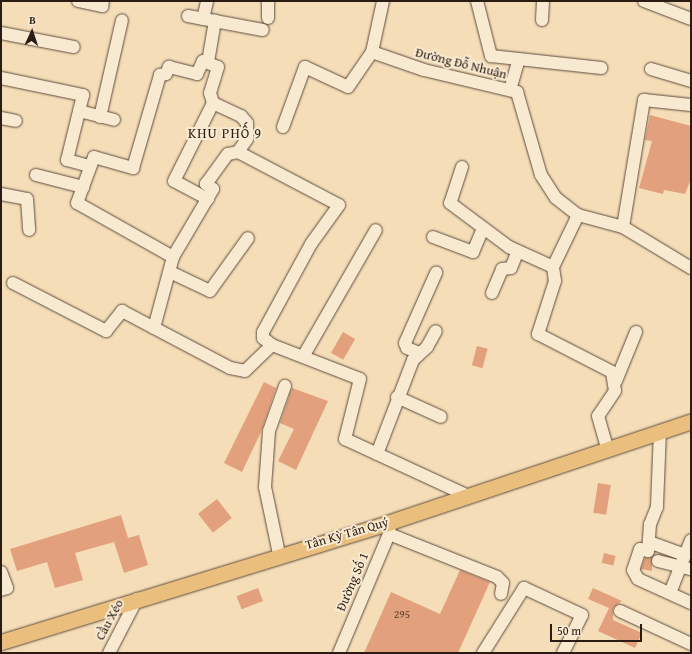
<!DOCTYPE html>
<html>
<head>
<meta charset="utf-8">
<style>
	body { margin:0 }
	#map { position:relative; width:692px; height:654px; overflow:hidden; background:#f5ddb8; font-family:"Gentium Book Plus",serif }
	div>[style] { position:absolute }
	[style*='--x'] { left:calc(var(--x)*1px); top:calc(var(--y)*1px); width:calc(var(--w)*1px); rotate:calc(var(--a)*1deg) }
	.building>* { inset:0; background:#e2a07d; transform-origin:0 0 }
	.roads { filter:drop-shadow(0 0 1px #5d4c3c) drop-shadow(0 0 1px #5d4c3c) }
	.minor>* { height:12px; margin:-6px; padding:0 6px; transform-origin:6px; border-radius:6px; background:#f8e9d1 }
	.major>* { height:15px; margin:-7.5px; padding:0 7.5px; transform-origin:7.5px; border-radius:7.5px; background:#eabe7c }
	span { translate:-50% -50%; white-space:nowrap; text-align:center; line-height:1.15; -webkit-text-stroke:4px #f8e9d1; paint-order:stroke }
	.number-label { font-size:11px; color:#583d2d }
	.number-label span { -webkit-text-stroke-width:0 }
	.street-label { font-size:13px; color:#2a1c12 }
	.neighbourhood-label { font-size:14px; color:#2a1c12; letter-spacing:1px }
	.frame { position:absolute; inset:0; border:2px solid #2a1c12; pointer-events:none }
	.north { position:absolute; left:12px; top:12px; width:40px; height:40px; -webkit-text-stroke:3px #f8e9d1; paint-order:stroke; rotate:3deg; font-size:11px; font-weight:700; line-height:16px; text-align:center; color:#2a1c12 }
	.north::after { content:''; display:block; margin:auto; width:14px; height:18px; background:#2a1c12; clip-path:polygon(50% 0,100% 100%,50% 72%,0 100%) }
	.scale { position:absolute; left:550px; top:624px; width:92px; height:18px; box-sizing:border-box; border:2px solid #2a1c12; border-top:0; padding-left:5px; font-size:12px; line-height:14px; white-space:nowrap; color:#2a1c12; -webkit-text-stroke:3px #f8e9d1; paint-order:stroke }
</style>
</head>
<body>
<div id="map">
	<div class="building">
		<div style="clip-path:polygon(650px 115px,691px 126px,691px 179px,685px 194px,664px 190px,663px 194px,639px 188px,652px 141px,645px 140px)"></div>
		<div style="left:343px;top:332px;width:14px;height:24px;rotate:30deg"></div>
		<div style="left:477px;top:346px;width:11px;height:20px;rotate:15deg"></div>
		<div style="clip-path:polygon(264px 382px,276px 388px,261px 432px,242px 472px,224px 463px)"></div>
		<div style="clip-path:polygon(292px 388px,328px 401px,296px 470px,278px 461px,294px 429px,280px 423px)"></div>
		<div style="left:598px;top:483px;width:13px;height:30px;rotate:9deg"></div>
		<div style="left:217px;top:499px;width:24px;height:24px;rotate:52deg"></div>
		<div style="clip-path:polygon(121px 515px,128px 538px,139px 535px,148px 565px,124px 573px,114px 542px,75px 553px,83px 580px,55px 588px,47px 562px,17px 571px,10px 549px)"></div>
		<div style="left:604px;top:553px;width:12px;height:10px;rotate:14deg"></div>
		<div style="clip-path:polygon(652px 557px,652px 571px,641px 569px,645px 558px)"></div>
		<div style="clip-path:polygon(460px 570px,490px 582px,458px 653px,364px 653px,391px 592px,440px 614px)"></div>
		<div style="left:258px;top:588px;width:14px;height:23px;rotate:69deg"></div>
		<div style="clip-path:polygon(593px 588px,622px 601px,613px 608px,613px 620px,642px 633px,635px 648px,598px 631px,609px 608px,588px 599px)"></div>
	</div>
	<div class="roads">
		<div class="minor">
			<div style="--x:78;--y:1;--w:25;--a:12"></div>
			<div style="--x:102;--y:6;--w:5;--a:-79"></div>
			<div style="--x:477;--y:1;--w:57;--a:75.7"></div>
			<div style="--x:491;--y:56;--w:111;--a:6.2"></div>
			<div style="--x:644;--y:1;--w:50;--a:21"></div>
			<div style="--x:188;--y:16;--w:76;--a:10.6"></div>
			<div style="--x:268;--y:18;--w:17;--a:-90"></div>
			<div style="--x:203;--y:19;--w:18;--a:-77"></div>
			<div style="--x:542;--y:20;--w:19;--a:-87"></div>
			<div style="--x:1;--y:33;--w:74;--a:10.9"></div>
			<div style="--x:372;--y:52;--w:55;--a:19.1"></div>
			<div style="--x:424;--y:70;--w:96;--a:13.3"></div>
			<div style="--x:517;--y:92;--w:86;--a:73.9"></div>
			<div style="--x:541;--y:175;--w:27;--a:57"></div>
			<div style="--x:556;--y:198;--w:28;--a:38"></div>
			<div style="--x:578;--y:215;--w:47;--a:14.9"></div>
			<div style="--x:623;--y:227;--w:79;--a:31.1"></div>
			<div style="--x:208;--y:62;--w:42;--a:-80.3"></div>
			<div style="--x:651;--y:69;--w:42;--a:16.7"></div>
			<div style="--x:1;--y:78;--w:84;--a:11.7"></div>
			<div style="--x:83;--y:95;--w:67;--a:103.8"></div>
			<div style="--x:67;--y:160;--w:24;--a:15"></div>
			<div style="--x:510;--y:90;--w:32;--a:-74"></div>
			<div style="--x:79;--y:111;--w:36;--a:14"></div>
			<div style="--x:100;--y:117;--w:99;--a:-77.2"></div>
			<div style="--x:1;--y:118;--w:15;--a:11"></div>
			<div style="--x:283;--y:127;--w:64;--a:-69.9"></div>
			<div style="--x:305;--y:67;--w:47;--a:24.9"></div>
			<div style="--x:348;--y:87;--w:42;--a:-55.6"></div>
			<div style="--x:372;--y:52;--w:52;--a:-77.8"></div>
			<div style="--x:238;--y:152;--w:114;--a:27.7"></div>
			<div style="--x:339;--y:205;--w:48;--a:125.7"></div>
			<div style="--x:311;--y:244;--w:100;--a:118.6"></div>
			<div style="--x:263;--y:332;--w:6;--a:90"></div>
			<div style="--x:263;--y:338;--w:11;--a:38"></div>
			<div style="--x:462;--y:167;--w:38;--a:108"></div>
			<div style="--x:450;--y:203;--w:74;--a:36.7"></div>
			<div style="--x:509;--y:247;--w:48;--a:24.4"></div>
			<div style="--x:36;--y:175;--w:49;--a:14.3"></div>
			<div style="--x:1;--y:194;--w:26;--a:11"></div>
			<div style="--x:27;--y:199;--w:31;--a:86"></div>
			<div style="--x:208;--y:199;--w:38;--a:-152"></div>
			<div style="--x:174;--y:181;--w:87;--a:-63.4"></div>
			<div style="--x:623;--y:227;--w:129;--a:-80.6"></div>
			<div style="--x:644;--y:100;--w:47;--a:6.1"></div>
			<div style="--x:433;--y:237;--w:43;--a:20.6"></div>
			<div style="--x:473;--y:252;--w:26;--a:-67"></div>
			<div style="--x:173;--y:257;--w:110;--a:-150.6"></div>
			<div style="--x:77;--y:203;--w:49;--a:-69.7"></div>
			<div style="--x:94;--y:157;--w:41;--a:15.8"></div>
			<div style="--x:133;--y:168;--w:97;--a:-73.8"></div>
			<div style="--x:160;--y:75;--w:6;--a:-9"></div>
			<div style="--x:166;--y:74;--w:8;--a:-67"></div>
			<div style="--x:169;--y:67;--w:29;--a:14"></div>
			<div style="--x:197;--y:74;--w:14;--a:-65"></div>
			<div style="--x:203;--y:61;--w:16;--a:22"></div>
			<div style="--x:218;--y:67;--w:27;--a:107"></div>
			<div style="--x:210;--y:93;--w:10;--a:73"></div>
			<div style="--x:213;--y:103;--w:31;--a:25"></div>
			<div style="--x:241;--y:116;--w:9;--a:49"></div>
			<div style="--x:247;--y:123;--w:16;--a:90"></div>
			<div style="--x:247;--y:139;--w:16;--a:125"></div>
			<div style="--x:553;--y:267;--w:14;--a:82"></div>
			<div style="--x:555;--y:281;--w:56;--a:107.8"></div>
			<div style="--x:538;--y:334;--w:83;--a:27.2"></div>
			<div style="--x:612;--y:372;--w:19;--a:81"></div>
			<div style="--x:615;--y:391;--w:30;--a:124"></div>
			<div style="--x:598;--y:416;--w:33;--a:74"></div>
			<div style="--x:553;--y:267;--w:58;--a:-64.3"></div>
			<div style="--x:170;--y:272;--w:44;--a:25.4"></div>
			<div style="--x:210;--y:291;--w:65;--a:-54.4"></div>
			<div style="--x:13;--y:283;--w:105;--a:27.3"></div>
			<div style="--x:106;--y:331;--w:26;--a:-51"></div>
			<div style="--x:122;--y:311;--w:122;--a:27.8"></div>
			<div style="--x:230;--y:368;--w:15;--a:11"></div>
			<div style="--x:245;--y:371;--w:37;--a:-44"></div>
			<div style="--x:272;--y:345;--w:94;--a:21.1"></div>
			<div style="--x:360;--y:379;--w:62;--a:104"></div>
			<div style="--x:345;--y:439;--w:131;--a:24.8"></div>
			<div style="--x:492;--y:293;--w:26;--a:-67"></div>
			<div style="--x:502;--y:269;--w:9;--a:-6"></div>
			<div style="--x:511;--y:268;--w:18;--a:-68"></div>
			<div style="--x:154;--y:328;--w:73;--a:-75"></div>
			<div style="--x:173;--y:257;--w:79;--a:-59.5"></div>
			<div style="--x:213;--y:189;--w:9;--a:-144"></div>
			<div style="--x:206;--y:184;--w:37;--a:-54"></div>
			<div style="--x:228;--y:154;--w:10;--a:-11"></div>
			<div style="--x:419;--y:353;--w:13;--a:-157"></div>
			<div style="--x:407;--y:348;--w:5;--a:-112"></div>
			<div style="--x:405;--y:343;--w:77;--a:-66.1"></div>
			<div style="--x:304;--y:355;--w:144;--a:-60.1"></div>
			<div style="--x:616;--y:381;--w:53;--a:-67.8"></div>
			<div style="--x:397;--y:397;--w:48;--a:24.4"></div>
			<div style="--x:660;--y:431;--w:76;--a:92.3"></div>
			<div style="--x:657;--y:507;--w:18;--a:112"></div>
			<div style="--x:650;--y:524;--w:27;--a:94"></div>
			<div style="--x:648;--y:551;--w:8;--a:-166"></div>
			<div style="--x:640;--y:549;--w:22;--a:108"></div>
			<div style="--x:633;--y:570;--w:10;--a:61"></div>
			<div style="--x:638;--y:579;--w:58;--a:24.4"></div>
			<div style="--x:377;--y:454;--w:101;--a:-69"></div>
			<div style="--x:413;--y:360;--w:19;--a:-43"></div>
			<div style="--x:427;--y:347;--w:18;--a:-61"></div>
			<div style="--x:389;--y:534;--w:116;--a:21.7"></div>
			<div style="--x:497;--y:577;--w:8;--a:45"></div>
			<div style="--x:503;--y:583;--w:11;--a:100"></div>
			<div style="--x:649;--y:542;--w:38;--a:20"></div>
			<div style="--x:685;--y:555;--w:16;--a:-68"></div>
			<div style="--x:279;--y:554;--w:68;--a:-101.8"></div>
			<div style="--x:265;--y:487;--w:56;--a:-85.9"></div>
			<div style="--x:269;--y:431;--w:48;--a:-70.4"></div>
			<div style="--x:658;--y:561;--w:34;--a:14"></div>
			<div style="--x:1;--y:572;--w:17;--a:69"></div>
			<div style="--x:7;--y:588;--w:6;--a:162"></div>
			<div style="--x:670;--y:593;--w:41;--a:-68.5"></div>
			<div style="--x:620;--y:611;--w:78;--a:24.9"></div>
			<div style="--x:109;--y:653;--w:61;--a:-62.6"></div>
			<div style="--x:339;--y:653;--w:129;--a:-67.2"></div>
			<div style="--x:389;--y:534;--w:12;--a:-85"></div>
			<div style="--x:483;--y:653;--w:77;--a:-57.8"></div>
			<div style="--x:524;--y:588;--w:64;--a:25"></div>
			<div style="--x:582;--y:615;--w:42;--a:116.6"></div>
		</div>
		<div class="major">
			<div style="--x:1;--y:642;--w:407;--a:-17.1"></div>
			<div style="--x:390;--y:522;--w:317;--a:-18.5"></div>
		</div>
	</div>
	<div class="number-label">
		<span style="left:402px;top:614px">295</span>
	</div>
	<div class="street-label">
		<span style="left:461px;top:64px;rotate:14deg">Đường Đỗ Nhuận</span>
		<span style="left:347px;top:534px;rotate:-16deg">Tân Kỳ Tân Quý</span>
		<span style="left:353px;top:582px;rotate:-67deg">Đường Số 1</span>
		<span style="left:110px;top:620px;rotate:-62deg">Cầu Xéo</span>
	</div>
	<div class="neighbourhood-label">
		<span style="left:225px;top:133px">KHU PHỐ 9</span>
	</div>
	<div class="frame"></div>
	<div class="north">B</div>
	<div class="scale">50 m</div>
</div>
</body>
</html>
